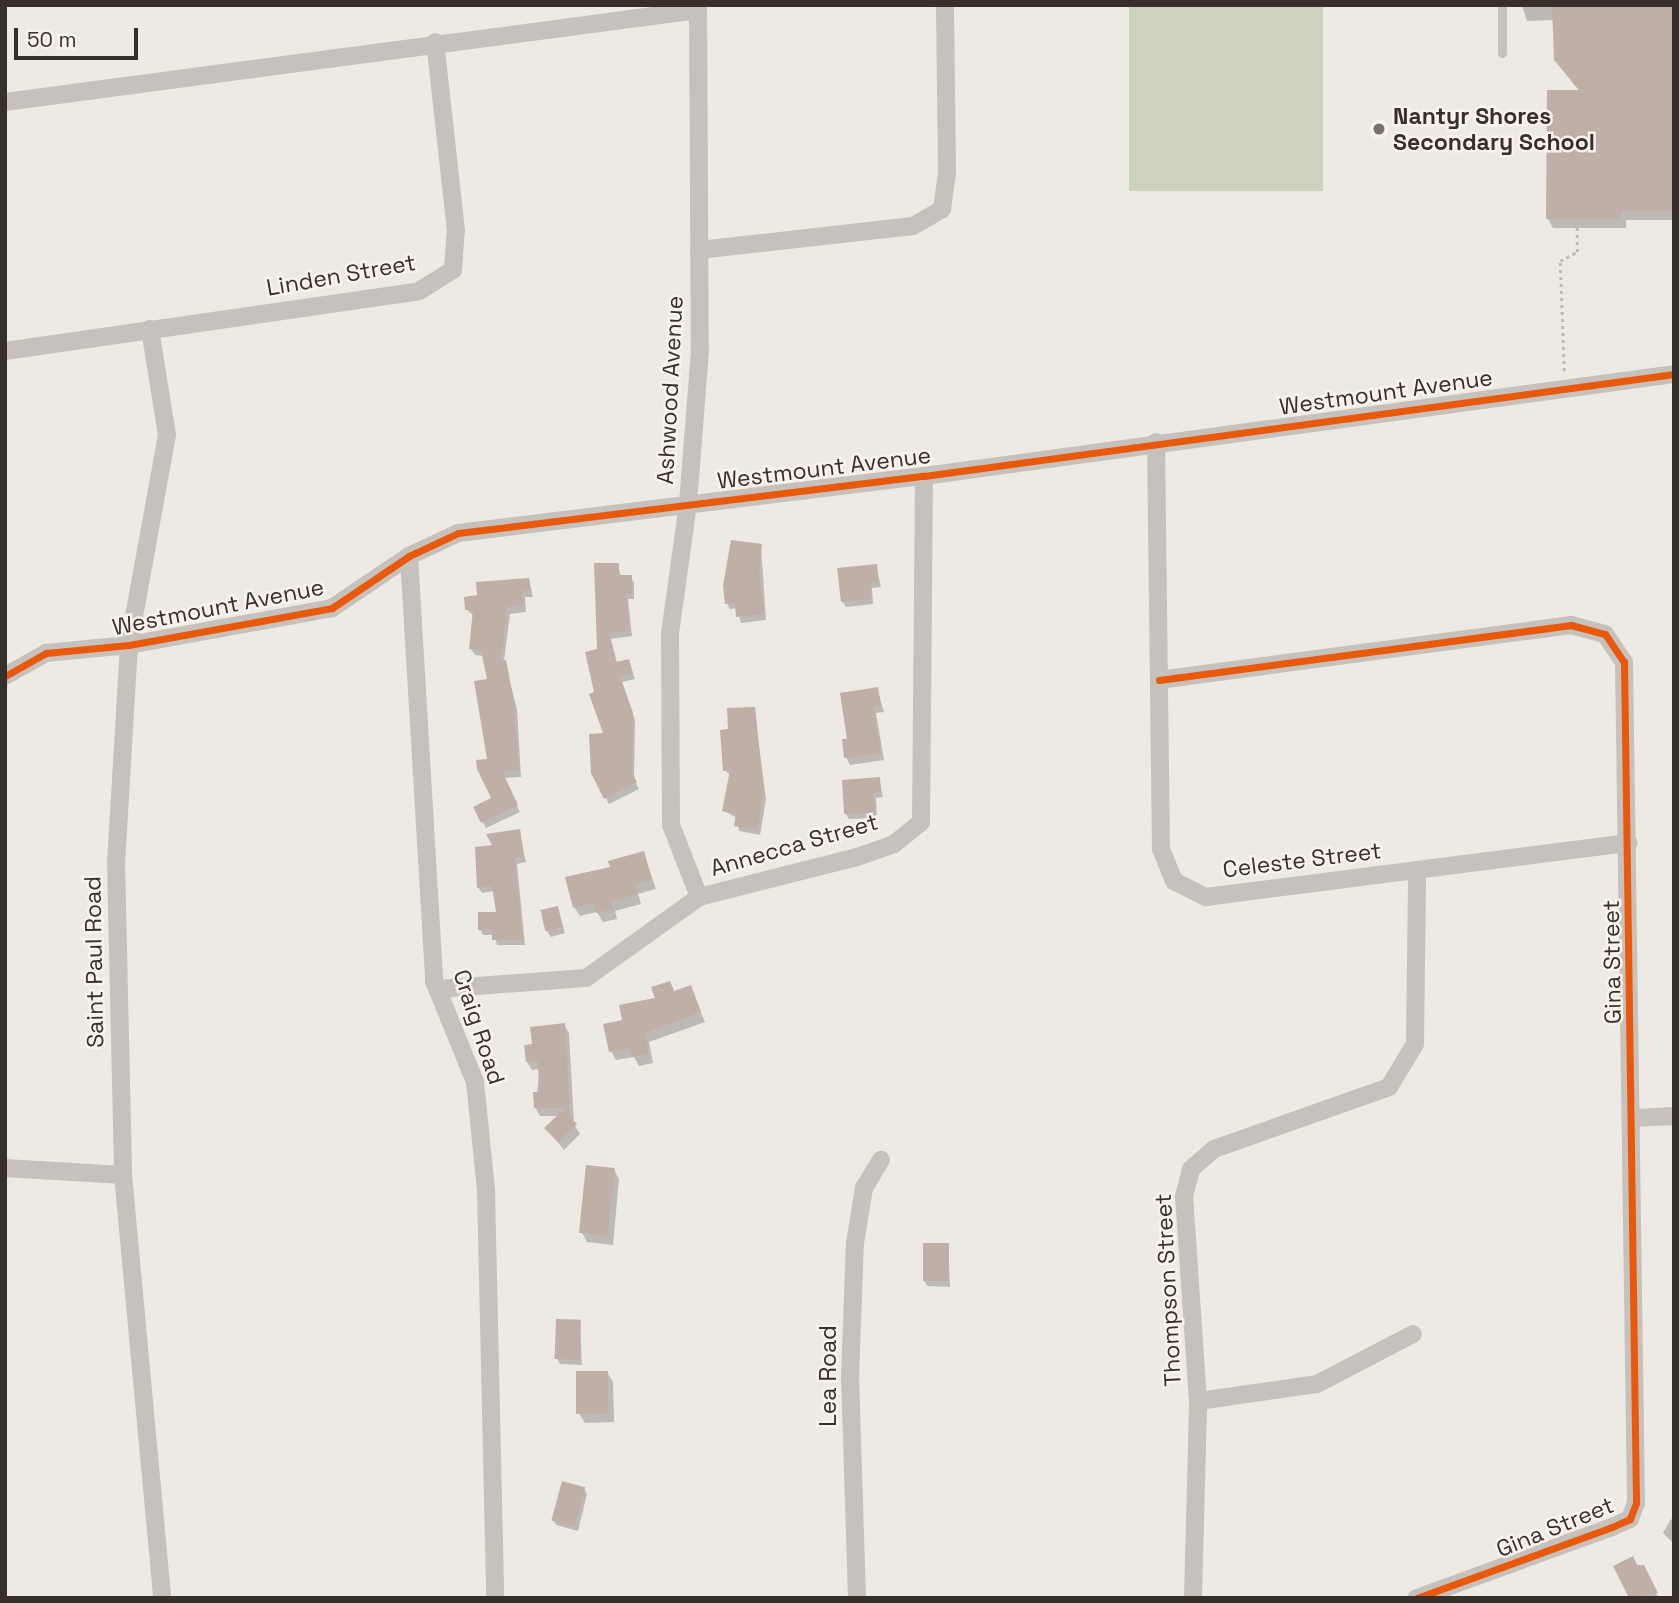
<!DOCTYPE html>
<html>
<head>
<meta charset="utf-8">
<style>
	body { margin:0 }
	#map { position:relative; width:1679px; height:1603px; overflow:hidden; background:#ede9e3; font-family:"Space Grotesk",sans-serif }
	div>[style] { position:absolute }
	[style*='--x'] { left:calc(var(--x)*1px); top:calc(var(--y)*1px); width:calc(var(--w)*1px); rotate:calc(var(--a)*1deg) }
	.green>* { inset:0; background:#cdd2bf; transform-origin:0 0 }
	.shadow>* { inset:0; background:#0003 }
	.building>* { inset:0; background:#bfafa6; transform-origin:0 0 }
	.path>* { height:2.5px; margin-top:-1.25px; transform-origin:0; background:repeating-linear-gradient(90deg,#bfbab4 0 3.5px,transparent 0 7px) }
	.service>* { height:9px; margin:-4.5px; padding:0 4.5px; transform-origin:4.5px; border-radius:4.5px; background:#c6c1bc }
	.minor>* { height:18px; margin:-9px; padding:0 9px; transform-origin:9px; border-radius:9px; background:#c6c1bc }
	.cycleway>* { height:7px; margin:-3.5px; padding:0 3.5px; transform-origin:3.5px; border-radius:3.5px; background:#e8590c }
	.dots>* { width:19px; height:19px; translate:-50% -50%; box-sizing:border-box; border:4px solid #f9f3ec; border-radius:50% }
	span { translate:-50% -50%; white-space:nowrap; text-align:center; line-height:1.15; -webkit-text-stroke:5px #f9f3ec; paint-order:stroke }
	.poi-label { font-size:23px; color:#372f2a; font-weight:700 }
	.left { translate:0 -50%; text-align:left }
	.street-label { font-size:23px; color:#372f2a }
	.frame { position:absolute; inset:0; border:7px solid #372f2a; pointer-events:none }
	.scale { position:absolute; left:14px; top:28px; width:124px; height:32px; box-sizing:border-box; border:4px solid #372f2a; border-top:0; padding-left:9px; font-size:21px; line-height:24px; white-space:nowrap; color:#372f2a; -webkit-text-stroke:5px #f9f3ec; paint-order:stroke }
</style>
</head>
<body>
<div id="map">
	<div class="green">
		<div style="left:1129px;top:5px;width:194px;height:186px"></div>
	</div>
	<div class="shadow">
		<div style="clip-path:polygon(1522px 5px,1674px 5px,1674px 220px,1626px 220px,1626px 228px,1553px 228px,1548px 219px,1580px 92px,1560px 67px,1554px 20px,1527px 21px)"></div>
		<div style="clip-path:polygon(761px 545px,766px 620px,741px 623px,737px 608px,730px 609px,727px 603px)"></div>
		<div style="clip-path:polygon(618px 565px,621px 577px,631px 577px,634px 583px,634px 599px,628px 599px,632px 636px,611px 639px,617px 663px,628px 661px,635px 679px,622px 682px,635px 720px,634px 780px,639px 789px,609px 804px,592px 772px,605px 735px,596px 693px,599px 651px)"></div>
		<div style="clip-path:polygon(876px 566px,881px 587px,872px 588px,873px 604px,846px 607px,842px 601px)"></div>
		<div style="clip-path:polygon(529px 580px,533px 597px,525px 597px,526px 612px,510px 614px,504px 661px,517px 709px,521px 777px,504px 778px,520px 812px,486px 828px,475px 807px,493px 799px,489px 681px,484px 656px,475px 655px,471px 649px,474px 616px,467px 610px)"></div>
		<div style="clip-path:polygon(877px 689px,884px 712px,876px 713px,884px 760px,850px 765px,846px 757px,849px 740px)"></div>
		<div style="clip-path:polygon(754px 709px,766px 799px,760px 835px,739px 831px,737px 818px,724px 811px,731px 776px,725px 770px,730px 731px)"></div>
		<div style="clip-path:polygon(879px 779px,883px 797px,876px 798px,877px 818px,849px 819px,845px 813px)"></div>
		<div style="clip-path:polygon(519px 831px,526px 862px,517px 864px,525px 945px,497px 945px,494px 935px,483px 935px,480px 929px,498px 914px,494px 891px,482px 893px,478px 887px,494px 846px)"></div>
		<div style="clip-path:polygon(643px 853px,656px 889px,638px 894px,641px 904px,615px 911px,617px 919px,603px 922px,597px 912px,580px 916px,574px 907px,612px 868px)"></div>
		<div style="clip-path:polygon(557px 908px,565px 933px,551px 937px,547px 931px)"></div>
		<div style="clip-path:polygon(690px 987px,705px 1022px,649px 1042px,653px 1063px,639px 1066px,634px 1057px,616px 1060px,611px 1051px,624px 1022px,658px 999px)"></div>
		<div style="clip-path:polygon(564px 1025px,569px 1033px,574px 1124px,580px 1134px,564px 1150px,547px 1129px,560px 1116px,540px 1116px,535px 1107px,540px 1069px,532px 1070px,527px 1062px,534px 1046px)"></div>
		<div style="clip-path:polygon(614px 1170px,619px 1179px,613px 1245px,587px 1242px,582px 1233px)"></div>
		<div style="clip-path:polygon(948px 1245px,950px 1287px,927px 1286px,924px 1280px)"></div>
		<div style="clip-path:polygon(580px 1321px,582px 1365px,560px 1364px,557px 1358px)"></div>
		<div style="clip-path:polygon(607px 1372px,613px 1382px,614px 1422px,585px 1423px,579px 1413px)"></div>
		<div style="clip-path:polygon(584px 1488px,587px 1494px,578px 1531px,556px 1525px,553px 1519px)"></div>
		<div style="clip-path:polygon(1671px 1519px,1674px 1521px,1674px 1544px,1663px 1533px)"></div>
		<div style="clip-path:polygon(1632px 1558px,1659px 1598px,1631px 1598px,1615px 1567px)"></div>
	</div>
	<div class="building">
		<div style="clip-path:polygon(1552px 5px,1674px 5px,1674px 211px,1621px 211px,1621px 219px,1546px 219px,1547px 90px,1580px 90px,1554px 60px)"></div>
		<div style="clip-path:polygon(731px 540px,762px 544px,759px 571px,764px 614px,736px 617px,735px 603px,725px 604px,723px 586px)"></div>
		<div style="clip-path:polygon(594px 563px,619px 563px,619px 575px,632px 575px,632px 594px,626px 594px,630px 631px,609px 633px,616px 662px,629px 659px,633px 673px,620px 676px,633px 713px,632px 773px,637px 782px,604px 799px,591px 773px,589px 734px,603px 733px,589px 694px,594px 692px,585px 652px,597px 649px)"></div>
		<div style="clip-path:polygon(877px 564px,879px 582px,870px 582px,871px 599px,841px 602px,837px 568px)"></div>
		<div style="clip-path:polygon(529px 578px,531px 591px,522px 591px,523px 606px,507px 607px,501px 660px,506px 660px,514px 701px,519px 771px,502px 771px,518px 805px,481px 823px,473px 807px,491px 798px,477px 769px,476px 760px,487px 759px,474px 681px,487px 679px,481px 650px,469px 649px,473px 610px,465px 610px,464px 597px,477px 595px,476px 582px)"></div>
		<div style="clip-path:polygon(878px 687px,881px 705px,873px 706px,881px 753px,844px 758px,842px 739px,847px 739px,840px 693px)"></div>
		<div style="clip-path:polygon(755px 707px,764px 792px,757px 830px,734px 826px,736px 814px,722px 811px,730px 770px,723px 771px,720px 730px,728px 729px,727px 708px)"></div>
		<div style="clip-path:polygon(880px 777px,881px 792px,873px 793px,875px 812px,844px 814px,842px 780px)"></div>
		<div style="clip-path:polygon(520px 829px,524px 856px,515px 858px,523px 940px,492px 940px,492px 930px,478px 930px,478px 912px,496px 912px,492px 886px,477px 888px,475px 847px,492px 845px,486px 834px)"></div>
		<div style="clip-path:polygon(644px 851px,652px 879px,635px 884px,637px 894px,611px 902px,613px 909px,596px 913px,594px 903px,573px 908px,565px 877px,610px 867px,608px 861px)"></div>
		<div style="left:558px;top:906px;width:22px;height:18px;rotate:77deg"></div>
		<div style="clip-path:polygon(670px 981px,674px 991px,691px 985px,701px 1012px,645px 1033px,649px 1054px,632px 1057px,630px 1048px,609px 1052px,603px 1024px,622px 1020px,619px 1005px,655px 998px,651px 987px)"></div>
		<div style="clip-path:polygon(565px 1023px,570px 1117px,577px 1124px,558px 1142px,544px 1128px,565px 1108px,534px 1108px,533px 1092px,539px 1092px,538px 1061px,526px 1062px,524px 1045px,532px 1044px,530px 1027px)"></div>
		<div style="left:586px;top:1165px;width:29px;height:68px;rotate:6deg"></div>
		<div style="left:923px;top:1243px;width:26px;height:38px"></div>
		<div style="left:556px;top:1319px;width:25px;height:40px;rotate:2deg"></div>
		<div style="left:576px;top:1371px;width:32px;height:43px"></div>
		<div style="left:562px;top:1481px;width:24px;height:41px;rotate:15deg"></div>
		<div style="clip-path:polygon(1633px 1556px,1637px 1565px,1644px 1565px,1658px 1593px,1629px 1598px,1613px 1566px)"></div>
	</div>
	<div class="path">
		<div style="--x:1564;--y:371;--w:110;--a:-92.1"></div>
		<div style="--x:1560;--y:261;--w:19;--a:-28"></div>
		<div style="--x:1577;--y:252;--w:30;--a:-90"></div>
	</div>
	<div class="service">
		<div style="--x:1502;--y:53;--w:48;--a:-90"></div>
	</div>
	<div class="minor">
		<div style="--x:698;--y:5;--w:346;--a:89.7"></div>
		<div style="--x:700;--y:351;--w:153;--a:94.5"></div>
		<div style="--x:688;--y:504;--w:131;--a:97.9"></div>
		<div style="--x:670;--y:634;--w:191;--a:89.7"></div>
		<div style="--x:671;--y:825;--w:77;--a:68.7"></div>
		<div style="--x:5;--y:102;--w:699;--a:-7.56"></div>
		<div style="--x:699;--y:250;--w:215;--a:-6.4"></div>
		<div style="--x:913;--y:226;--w:34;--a:-30"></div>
		<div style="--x:942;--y:209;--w:37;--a:-82"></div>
		<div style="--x:947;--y:172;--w:167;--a:-90.7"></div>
		<div style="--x:150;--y:329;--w:107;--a:80.9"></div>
		<div style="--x:167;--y:435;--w:213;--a:100.3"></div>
		<div style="--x:129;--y:645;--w:216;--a:93.4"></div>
		<div style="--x:116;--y:861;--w:314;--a:88.7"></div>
		<div style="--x:123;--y:1175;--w:425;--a:84.7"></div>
		<div style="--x:5;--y:351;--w:418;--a:-8.2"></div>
		<div style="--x:419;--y:291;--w:40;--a:-32"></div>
		<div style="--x:453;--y:270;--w:39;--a:-86"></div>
		<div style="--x:456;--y:231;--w:190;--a:-96.3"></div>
		<div style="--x:1156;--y:442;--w:407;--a:89.3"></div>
		<div style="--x:1161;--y:849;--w:35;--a:68"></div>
		<div style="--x:1174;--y:881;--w:36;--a:27"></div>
		<div style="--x:1206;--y:897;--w:426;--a:-7.3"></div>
		<div style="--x:409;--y:556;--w:426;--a:86.6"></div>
		<div style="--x:434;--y:981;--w:109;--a:67.9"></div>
		<div style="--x:475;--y:1082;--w:109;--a:84.2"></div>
		<div style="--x:486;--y:1190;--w:408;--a:88.7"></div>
		<div style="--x:5;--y:676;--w:47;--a:-29.3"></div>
		<div style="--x:46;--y:653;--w:83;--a:-5.5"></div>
		<div style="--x:129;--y:645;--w:206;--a:-10.3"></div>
		<div style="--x:332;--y:608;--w:93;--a:-34"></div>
		<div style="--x:409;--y:556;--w:54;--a:-25.1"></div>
		<div style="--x:458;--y:533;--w:469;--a:-7"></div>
		<div style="--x:924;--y:476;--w:757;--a:-7.74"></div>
		<div style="--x:1159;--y:680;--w:416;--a:-7.6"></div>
		<div style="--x:1571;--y:625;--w:35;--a:15"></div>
		<div style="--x:1605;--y:634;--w:34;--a:56"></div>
		<div style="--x:1624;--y:662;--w:841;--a:89.18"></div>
		<div style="--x:1636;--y:1503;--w:17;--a:111"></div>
		<div style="--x:1630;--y:1519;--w:20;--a:156"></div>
		<div style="--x:1612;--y:1527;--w:208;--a:160"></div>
		<div style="--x:438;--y:989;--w:148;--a:-4.3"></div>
		<div style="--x:586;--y:978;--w:139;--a:-35.6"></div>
		<div style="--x:699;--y:897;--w:163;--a:-14.2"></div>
		<div style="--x:857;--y:857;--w:39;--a:-19"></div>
		<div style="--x:894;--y:844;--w:35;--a:-39"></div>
		<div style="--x:921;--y:822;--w:346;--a:-89.5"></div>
		<div style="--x:1634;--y:1118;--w:40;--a:-2.9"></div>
		<div style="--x:5;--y:1168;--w:118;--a:3.4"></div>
		<div style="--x:1198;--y:1401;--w:120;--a:-8.1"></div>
		<div style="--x:1317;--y:1384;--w:108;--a:-27.5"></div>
		<div style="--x:857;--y:1598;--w:221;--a:-91.8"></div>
		<div style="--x:850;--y:1377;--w:134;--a:-87.9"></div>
		<div style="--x:855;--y:1243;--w:56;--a:-80.7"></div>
		<div style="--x:864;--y:1188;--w:33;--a:-59"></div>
		<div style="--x:1193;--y:1598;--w:197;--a:-88.5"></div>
		<div style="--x:1198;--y:1401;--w:205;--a:-93.9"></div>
		<div style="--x:1184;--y:1196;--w:28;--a:-75"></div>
		<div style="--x:1191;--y:1169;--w:30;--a:-41"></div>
		<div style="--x:1214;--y:1149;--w:186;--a:-19.5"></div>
		<div style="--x:1389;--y:1087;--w:50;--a:-58.8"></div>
		<div style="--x:1415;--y:1044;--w:174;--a:-89.3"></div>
	</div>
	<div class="cycleway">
		<div style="--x:5;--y:676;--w:47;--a:-29.3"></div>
		<div style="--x:46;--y:653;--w:83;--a:-5.5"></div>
		<div style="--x:129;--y:645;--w:206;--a:-10.3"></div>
		<div style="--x:332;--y:608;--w:93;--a:-34"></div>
		<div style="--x:409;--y:556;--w:54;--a:-25.1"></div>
		<div style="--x:458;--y:533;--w:469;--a:-7"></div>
		<div style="--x:924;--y:476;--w:757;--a:-7.74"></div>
		<div style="--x:1159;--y:680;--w:416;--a:-7.6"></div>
		<div style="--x:1571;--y:625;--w:35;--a:15"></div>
		<div style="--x:1605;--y:634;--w:34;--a:56"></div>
		<div style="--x:1624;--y:662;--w:841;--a:89.18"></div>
		<div style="--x:1636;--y:1503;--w:17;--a:111"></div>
		<div style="--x:1630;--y:1519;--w:20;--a:156"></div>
		<div style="--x:1612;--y:1527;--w:208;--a:160"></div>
	</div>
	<div class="dots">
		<div style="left:1379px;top:129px;background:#77706b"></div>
	</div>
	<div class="poi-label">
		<span class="left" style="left:1393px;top:129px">Nantyr Shores<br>Secondary School</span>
	</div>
	<div class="street-label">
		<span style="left:341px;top:275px;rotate:-10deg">Linden Street</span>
		<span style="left:670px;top:390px;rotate:-87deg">Ashwood Avenue</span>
		<span style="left:1386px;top:392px;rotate:-8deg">Westmount Avenue</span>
		<span style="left:824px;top:468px;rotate:-7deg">Westmount Avenue</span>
		<span style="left:218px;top:607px;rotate:-11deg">Westmount Avenue</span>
		<span style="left:794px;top:845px;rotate:-16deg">Annecca Street</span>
		<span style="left:1302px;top:860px;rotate:-7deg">Celeste Street</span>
		<span style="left:94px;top:962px;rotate:-91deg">Saint Paul Road</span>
		<span style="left:1612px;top:962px;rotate:-91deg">Gina Street</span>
		<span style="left:479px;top:1027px;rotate:72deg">Craig Road</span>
		<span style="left:1168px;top:1290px;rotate:-93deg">Thompson Street</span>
		<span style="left:828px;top:1376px;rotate:-90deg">Lea Road</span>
		<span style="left:1555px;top:1527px;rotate:-22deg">Gina Street</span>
	</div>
	<div class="frame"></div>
	<div class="scale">50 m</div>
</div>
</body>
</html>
